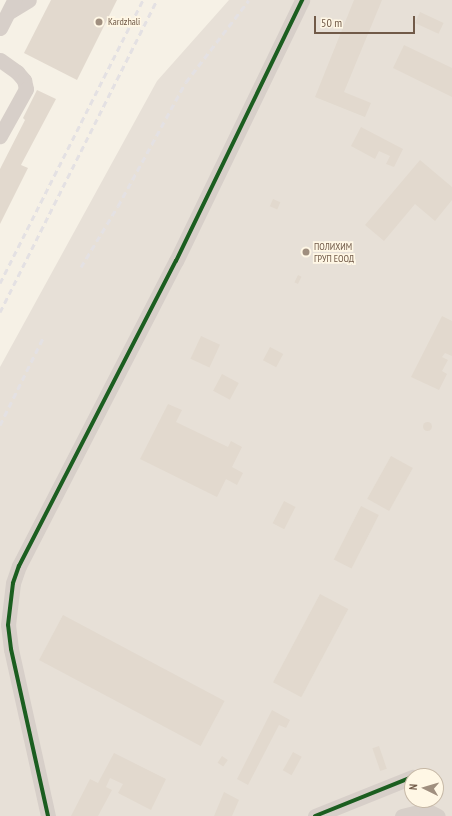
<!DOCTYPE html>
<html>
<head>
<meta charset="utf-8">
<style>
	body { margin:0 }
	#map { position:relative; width:452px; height:816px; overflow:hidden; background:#f6f1e6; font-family:"PT Sans Narrow",sans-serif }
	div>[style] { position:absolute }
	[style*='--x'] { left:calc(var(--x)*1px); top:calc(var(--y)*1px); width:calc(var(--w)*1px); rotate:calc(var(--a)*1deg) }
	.industrial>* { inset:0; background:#e7e0d7 }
	.building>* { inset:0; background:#e2d9ce; transform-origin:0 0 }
	.round { border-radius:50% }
	.minor>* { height:15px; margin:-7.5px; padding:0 7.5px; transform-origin:7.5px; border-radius:7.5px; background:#d7cfc9 }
	.rail>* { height:3px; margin-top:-1.5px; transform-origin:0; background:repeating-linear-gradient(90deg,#e4e1e3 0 6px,transparent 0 10px) }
	.cycleway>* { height:4px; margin:-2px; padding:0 2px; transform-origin:2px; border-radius:2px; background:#1b5e20 }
	.dots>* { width:11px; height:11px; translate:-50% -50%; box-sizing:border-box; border:2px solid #fff7e5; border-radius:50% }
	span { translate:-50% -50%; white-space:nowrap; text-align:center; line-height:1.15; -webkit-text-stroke:3.5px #fff7e5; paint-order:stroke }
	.poi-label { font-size:10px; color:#715a48 }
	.left { translate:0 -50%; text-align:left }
	.north { position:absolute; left:404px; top:768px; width:40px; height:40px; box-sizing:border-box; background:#fff7e5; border:1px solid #c6b8a6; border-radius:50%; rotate:275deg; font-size:11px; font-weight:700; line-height:16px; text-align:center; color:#715a48 }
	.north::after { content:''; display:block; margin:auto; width:14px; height:18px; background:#a08f7f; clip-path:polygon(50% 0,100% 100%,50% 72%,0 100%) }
	.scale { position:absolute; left:314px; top:16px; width:101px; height:18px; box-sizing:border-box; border:2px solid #715a48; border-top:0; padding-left:5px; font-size:12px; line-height:14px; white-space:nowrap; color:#715a48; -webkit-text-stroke:3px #fff7e5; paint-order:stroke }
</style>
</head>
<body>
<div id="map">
	<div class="industrial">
		<div style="clip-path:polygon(evenodd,229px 0,452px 0,452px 816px,0 816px,0 367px,157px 81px,229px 0,412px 776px,436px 776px,436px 800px,412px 800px,412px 776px)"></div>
	</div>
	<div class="building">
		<div style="clip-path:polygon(51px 0,117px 0,77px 80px,24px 53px)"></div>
		<div style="clip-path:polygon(354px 0,382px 0,344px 92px,371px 103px,365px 117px,315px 97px)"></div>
		<div style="left:420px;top:12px;width:26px;height:12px;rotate:25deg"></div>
		<div style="clip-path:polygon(404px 45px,452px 68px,452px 97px,393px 68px)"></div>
		<div style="clip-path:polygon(37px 90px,56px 99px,22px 163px,21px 165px,28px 168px,0 224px,0 169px,25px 120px,23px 118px)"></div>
		<div style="clip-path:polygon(361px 127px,403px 149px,394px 167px,386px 164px,390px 156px,379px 151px,375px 159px,351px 146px)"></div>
		<div style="clip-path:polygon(420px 160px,452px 187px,452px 200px,435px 221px,415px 204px,384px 241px,365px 225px)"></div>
		<div style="left:273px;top:199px;width:8px;height:8px;rotate:23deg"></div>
		<div style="left:298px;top:275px;width:4px;height:8px;rotate:27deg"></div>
		<div style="clip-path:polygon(442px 316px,452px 321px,452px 356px,445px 353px,442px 357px,448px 360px,442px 371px,447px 374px,439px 390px,411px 377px)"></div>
		<div style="left:201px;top:336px;width:21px;height:25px;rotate:25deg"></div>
		<div style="left:270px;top:347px;width:15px;height:15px;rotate:28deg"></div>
		<div style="left:222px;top:374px;width:19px;height:19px;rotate:28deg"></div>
		<div style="clip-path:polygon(168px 404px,182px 410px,176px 422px,228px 447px,231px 441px,242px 447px,232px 467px,243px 473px,237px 485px,226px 479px,217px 497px,140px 459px)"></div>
		<div class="round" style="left:422.5px;top:421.5px;width:9px;height:9px"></div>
		<div style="left:391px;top:456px;width:25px;height:49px;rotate:29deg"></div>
		<div style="left:284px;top:501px;width:13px;height:25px;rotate:27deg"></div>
		<div style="left:361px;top:506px;width:20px;height:60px;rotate:27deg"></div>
		<div style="left:320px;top:594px;width:32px;height:100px;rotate:28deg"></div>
		<div style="left:63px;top:615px;width:183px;height:51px;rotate:28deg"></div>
		<div style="clip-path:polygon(272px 710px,290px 720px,286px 728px,279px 725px,248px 785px,237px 779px)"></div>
		<div style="left:379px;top:746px;width:24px;height:7px;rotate:71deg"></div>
		<div style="left:293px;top:752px;width:10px;height:21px;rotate:29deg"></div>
		<div style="clip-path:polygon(114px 753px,166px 779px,151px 810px,118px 793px,123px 784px,110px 778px,106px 787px,112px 790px,98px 816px,71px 816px,90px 779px,98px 783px)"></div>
		<div style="left:222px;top:756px;width:7px;height:8px;rotate:34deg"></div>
		<div style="clip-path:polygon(224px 792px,239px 800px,232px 816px,214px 816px)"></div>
	</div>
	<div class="minor">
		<div style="--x:9;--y:12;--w:23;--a:-31"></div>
		<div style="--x:0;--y:28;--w:31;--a:-63"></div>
		<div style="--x:0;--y:60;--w:21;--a:35"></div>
		<div style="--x:17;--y:72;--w:11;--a:49"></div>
		<div style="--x:24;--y:80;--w:9;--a:77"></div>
		<div style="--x:26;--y:89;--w:54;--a:119"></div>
		<div style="--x:48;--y:816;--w:171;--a:-102.5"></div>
		<div style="--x:11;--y:649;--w:24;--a:-97"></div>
		<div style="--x:8;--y:625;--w:42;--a:-83.2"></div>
		<div style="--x:13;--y:583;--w:18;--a:-71"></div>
		<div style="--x:19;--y:566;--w:343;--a:-62.8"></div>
		<div style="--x:176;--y:261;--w:290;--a:-64.2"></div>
		<div style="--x:315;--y:816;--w:105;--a:-21.9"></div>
		<div style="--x:402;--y:816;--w:25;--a:-14"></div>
		<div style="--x:426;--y:810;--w:13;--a:27"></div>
	</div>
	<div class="rail">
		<div style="--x:81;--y:267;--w:71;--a:-58.8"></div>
		<div style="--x:118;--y:206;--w:141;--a:-61.3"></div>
		<div style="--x:186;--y:82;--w:103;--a:-52.5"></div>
		<div style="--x:0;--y:283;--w:317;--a:-63.2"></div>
		<div style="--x:0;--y:312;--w:349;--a:-63.3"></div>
		<div style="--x:0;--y:425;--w:99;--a:-63.7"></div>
	</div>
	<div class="cycleway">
		<div style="--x:48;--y:816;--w:171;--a:-102.5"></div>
		<div style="--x:11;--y:649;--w:24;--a:-97"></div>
		<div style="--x:8;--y:625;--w:42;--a:-83.2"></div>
		<div style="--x:13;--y:583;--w:18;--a:-71"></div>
		<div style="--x:19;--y:566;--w:343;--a:-62.8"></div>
		<div style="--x:176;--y:261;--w:290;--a:-64.2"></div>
		<div style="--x:315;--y:816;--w:105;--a:-21.9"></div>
	</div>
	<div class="dots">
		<div style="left:99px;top:22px;background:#a08f7f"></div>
		<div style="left:306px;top:252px;background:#a08f7f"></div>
	</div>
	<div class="poi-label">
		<span class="left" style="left:108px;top:22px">Kardzhali</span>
		<span class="left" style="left:314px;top:252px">ПОЛИХИМ<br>ГРУП ЕООД</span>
	</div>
	<div class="north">N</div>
	<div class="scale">50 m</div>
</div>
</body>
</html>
